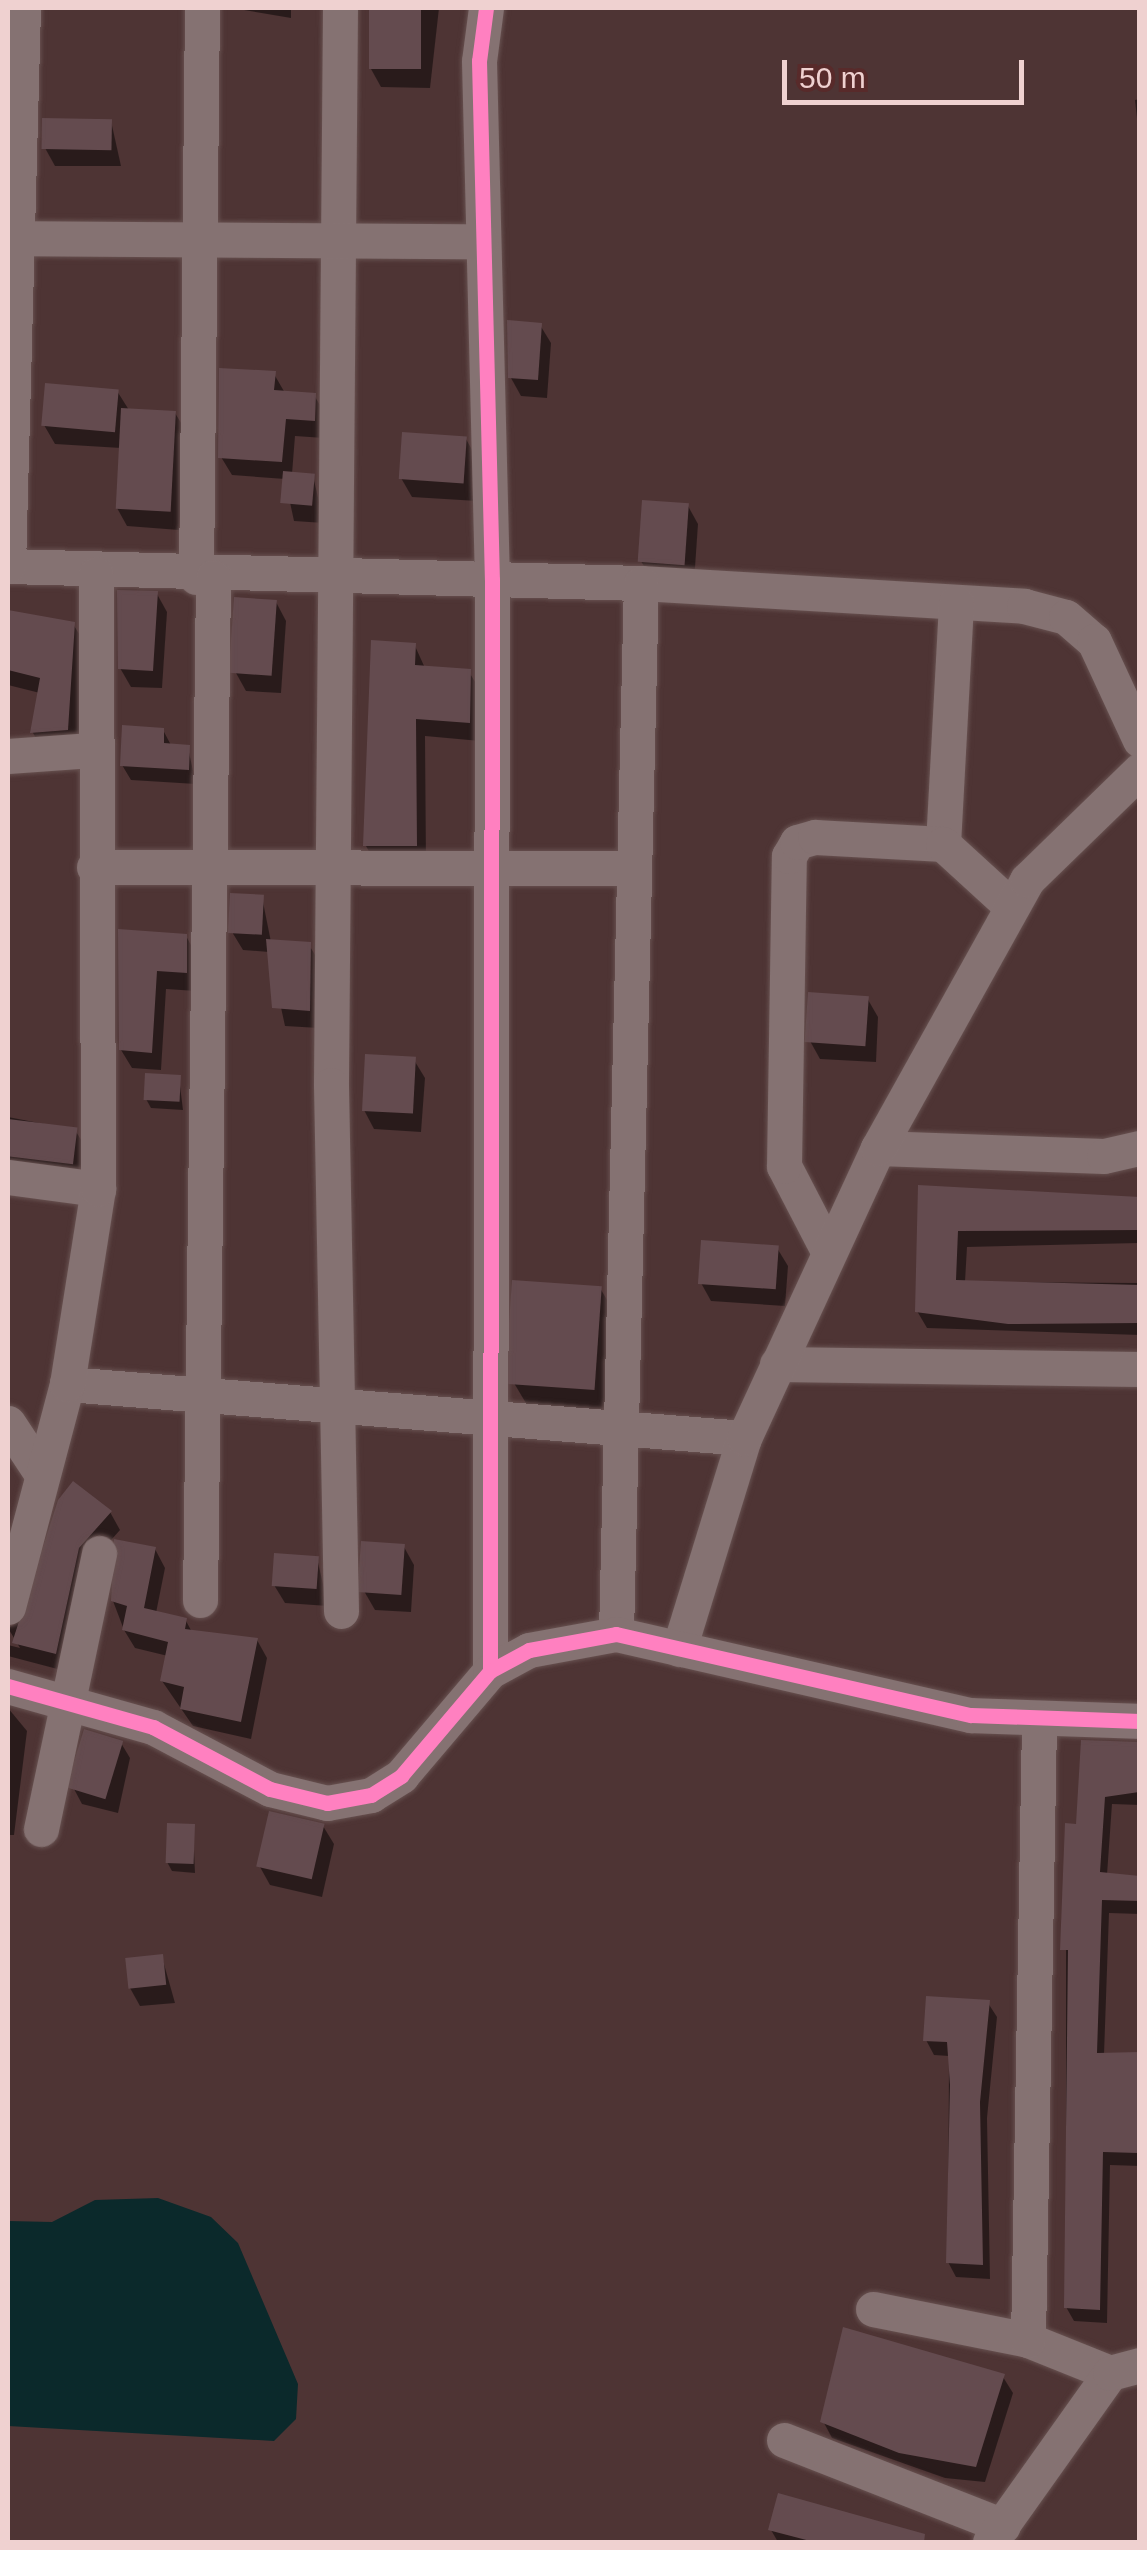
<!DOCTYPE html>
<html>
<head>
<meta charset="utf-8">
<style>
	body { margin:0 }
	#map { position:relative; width:1147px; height:2550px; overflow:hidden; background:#4e3434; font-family:Helvetica,sans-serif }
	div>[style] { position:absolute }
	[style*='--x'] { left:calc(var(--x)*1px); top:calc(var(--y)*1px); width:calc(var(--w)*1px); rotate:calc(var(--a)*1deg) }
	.water>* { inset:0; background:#0b292b }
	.shadow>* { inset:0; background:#0007 }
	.building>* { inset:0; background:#644b4f; transform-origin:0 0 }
	.roads { filter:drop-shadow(0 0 2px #675150) drop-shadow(0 0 2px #675150) }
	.minor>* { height:35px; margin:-17.5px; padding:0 17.5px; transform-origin:17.5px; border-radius:17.5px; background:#857272 }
	.cycleway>* { height:15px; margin:-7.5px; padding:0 7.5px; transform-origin:7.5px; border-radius:7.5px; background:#ff80c0 }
	span { translate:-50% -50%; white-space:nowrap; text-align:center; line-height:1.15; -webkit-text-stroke:8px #582a2a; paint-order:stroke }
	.frame { position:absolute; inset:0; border:10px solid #efd1d0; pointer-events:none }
	.scale { position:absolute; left:782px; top:60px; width:242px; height:45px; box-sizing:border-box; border:5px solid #efd1d0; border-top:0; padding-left:12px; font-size:30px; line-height:35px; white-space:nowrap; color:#efd1d0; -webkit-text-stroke:8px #582a2a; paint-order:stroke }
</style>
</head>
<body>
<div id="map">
	<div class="water">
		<div style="clip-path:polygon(158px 2198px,211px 2217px,238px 2243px,298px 2384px,296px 2419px,274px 2441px,8px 2426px,8px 2221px,52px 2222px,95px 2200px)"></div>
	</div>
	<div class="shadow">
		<div style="clip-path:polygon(232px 8px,291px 8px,291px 18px)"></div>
		<div style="clip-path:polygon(382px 8px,439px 8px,430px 88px,381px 87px,371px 69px)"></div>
		<div style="clip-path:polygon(1140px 99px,1140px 146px,1135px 100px)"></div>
		<div style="clip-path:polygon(111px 121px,121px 166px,55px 166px,45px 148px)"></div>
		<div style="clip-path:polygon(540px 325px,551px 343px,547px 398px,521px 396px,511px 378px)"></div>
		<div style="clip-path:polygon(274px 374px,285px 393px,314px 395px,325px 414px,324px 438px,295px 436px,292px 474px,313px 476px,324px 523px,294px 521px,285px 479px,232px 475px,221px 457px)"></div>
		<div style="clip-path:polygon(117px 391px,129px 410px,175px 413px,186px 431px,179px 530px,127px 526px,117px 508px,121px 448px,55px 444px,44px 425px)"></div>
		<div style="clip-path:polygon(466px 439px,476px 457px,477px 501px,412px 497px,401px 478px)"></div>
		<div style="clip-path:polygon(688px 506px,698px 524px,694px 582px,651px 579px,641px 561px)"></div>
		<div style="clip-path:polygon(157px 594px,167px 612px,162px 688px,131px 687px,120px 668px)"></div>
		<div style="clip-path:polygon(276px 602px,286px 621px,281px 693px,246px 691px,236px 673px)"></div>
		<div style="clip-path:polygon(8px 611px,73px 624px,84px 642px,78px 748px,43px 751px,33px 733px,40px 693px,8px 685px)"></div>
		<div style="clip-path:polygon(415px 646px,425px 668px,469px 672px,480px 690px,480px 741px,425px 736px,426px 864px,376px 864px,366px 846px)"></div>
		<div style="clip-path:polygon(163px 730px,172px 747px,188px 748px,196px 784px,131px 780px,122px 765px)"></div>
		<div style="clip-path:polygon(262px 897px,271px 942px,309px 945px,320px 963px,319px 1028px,285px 1026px,269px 952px,243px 950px,232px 932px)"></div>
		<div style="clip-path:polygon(121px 932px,186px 936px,196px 954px,196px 991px,166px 989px,161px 1070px,132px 1068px,121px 1050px)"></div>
		<div style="clip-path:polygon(867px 998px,878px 1017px,876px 1062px,820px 1059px,810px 1041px)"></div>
		<div style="clip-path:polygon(414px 1060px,425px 1078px,421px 1132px,374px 1129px,364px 1110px)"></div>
		<div style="clip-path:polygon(179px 1078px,183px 1110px,151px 1108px,146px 1099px)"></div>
		<div style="clip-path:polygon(8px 1117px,75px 1130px,86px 1148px,83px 1181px,8px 1179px)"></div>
		<div style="clip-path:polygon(921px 1188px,1140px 1200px,1140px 1243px,967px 1247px,965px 1282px,1140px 1283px,1140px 1335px,927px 1328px,917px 1311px)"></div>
		<div style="clip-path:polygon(777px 1248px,788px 1266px,785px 1306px,711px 1301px,701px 1283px)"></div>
		<div style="clip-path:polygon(600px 1288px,616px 1315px,610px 1416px,530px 1410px,514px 1383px)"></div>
		<div style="clip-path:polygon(61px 1501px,110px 1512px,120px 1530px,88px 1566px,65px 1671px,8px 1656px,8px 1645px,20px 1648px,8px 1628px,30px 1615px)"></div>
		<div style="clip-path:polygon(404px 1547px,414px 1565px,411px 1612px,375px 1610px,364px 1591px)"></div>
		<div style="clip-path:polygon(155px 1549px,165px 1568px,156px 1613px,186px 1621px,192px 1632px,257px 1640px,267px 1658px,251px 1739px,193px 1726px,162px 1681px,168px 1656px,135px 1648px,124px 1630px,113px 1601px)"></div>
		<div style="clip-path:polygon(317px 1558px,328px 1606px,285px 1603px,274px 1585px)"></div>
		<div style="clip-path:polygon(8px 1708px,27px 1731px,14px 1835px,8px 1835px)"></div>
		<div style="clip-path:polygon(121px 1743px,130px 1758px,118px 1813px,82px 1804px,74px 1789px)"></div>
		<div style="clip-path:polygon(1140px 1745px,1140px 1805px,1112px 1804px,1107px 1875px,1140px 1877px,1140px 1914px,1109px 1913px,1104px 2055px,1140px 2055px,1140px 2166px,1110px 2165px,1107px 2323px,1074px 2321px,1066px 2307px,1066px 1859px,1078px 1826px)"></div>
		<div style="clip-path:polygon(323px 1826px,334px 1844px,322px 1897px,270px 1885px,260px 1867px)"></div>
		<div style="clip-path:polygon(193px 1827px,195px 1873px,172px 1871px,167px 1862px)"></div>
		<div style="clip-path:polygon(162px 1957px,175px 2003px,140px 2006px,130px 1988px)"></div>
		<div style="clip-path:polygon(988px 2003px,997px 2017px,987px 2118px,990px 2279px,956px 2277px,948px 2262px,949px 2056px,934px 2055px,926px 2040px)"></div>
		<div style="clip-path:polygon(1003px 2377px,1013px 2393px,985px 2482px,945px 2478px,832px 2438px,823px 2421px)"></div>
		<div style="clip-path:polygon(892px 2528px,901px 2542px,778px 2542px,771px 2530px)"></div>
	</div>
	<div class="building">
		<div style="left:369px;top:8px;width:52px;height:61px"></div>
		<div style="left:42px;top:118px;width:70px;height:31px;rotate:1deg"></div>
		<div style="clip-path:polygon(507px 320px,542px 323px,538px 380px,508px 378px)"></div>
		<div style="clip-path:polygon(219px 368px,276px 371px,274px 390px,316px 393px,315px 421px,286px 419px,282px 462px,218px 458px)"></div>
		<div style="left:45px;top:383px;width:74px;height:43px;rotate:5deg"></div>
		<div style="left:121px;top:408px;width:55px;height:101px;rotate:3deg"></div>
		<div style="left:402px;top:432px;width:65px;height:47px;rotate:4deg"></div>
		<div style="left:283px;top:471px;width:32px;height:32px;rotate:5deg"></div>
		<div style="left:642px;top:500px;width:47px;height:62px;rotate:4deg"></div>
		<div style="clip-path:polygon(117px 590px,158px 591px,153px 671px,118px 669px)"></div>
		<div style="left:234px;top:597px;width:43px;height:76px;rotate:4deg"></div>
		<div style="clip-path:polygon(8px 610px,75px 622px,68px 730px,30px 733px,40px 678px,8px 670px)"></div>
		<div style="clip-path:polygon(371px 640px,416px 643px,415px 665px,471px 669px,470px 723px,416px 719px,417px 846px,363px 846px)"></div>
		<div style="clip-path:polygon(122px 725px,164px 728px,164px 743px,190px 745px,189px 770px,120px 766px)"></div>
		<div style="left:230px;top:893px;width:34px;height:40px;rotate:3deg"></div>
		<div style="clip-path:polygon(118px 929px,187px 934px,187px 973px,157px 971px,152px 1053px,119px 1050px)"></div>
		<div style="clip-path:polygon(266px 939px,311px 942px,310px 1011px,272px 1008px)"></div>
		<div style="left:808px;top:992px;width:61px;height:50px;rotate:4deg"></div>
		<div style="left:365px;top:1054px;width:51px;height:57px;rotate:3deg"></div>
		<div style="left:145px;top:1073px;width:36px;height:27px;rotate:3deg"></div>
		<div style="left:8px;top:1119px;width:70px;height:37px;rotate:7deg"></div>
		<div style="clip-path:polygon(918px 1185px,1140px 1197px,1140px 1230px,958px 1231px,956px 1280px,1140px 1285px,1140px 1323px,1008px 1324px,915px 1312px)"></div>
		<div style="left:701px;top:1240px;width:78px;height:44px;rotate:4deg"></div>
		<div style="left:512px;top:1280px;width:90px;height:104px;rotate:4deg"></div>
		<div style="clip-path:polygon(73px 1481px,112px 1511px,79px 1548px,56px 1654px,12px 1643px,58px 1500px)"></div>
		<div style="clip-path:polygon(114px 1539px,156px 1547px,144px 1608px,187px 1618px,185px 1629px,258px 1638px,241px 1722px,180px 1709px,184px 1687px,160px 1681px,168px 1642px,122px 1630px,127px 1606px,111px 1601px)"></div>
		<div style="left:361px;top:1541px;width:44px;height:51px;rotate:4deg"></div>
		<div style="left:274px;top:1553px;width:45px;height:33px;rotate:4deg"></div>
		<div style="left:84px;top:1729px;width:41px;height:61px;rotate:17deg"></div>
		<div style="clip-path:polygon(1081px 1740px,1140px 1742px,1139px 1792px,1105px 1797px,1100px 1872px,1140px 1876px,1140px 1901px,1102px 1900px,1097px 2053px,1140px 2052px,1140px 2101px,1138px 2153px,1103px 2152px,1100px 2310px,1064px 2308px,1068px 1950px,1060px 1950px,1065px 1823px,1076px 1824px)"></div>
		<div style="left:269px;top:1811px;width:57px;height:57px;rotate:13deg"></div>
		<div style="left:167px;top:1823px;width:28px;height:40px;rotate:2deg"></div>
		<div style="left:163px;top:1954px;width:31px;height:38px;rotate:84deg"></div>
		<div style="clip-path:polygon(926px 1996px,990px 2000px,980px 2102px,983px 2265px,946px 2263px,950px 2085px,947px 2042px,923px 2041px)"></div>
		<div style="clip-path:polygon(843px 2327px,1005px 2374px,976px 2467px,899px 2453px,820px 2422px)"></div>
		<div style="clip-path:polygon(778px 2493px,925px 2534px,924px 2542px,814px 2542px,768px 2530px)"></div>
	</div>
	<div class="roads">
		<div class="minor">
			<div style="--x:340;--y:8;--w:1077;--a:90.48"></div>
			<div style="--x:331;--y:1085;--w:526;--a:88.91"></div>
			<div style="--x:486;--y:8;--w:53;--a:97.5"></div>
			<div style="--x:479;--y:61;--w:519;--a:88.57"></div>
			<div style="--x:492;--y:580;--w:1091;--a:90.11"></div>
			<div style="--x:8;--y:238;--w:473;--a:0.4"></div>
			<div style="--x:8;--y:566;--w:633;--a:1.54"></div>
			<div style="--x:641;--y:583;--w:384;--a:3.4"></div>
			<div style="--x:1024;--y:606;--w:43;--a:14.7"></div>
			<div style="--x:1066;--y:617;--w:37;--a:41"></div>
			<div style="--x:1094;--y:641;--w:109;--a:65.1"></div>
			<div style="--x:8;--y:566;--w:558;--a:-88.46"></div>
			<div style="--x:196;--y:577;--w:569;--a:-89.4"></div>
			<div style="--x:8;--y:756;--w:84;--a:-4.1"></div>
			<div style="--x:943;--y:844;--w:242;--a:-86.9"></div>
			<div style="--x:94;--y:867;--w:540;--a:0.11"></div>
			<div style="--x:878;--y:1148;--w:226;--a:2"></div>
			<div style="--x:1104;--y:1156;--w:37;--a:-13"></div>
			<div style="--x:8;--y:1177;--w:91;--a:7.6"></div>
			<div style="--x:827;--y:1249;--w:93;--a:-117.4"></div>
			<div style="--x:784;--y:1166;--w:310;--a:-89.1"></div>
			<div style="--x:789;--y:856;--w:16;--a:-60"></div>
			<div style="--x:797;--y:842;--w:19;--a:-16"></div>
			<div style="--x:815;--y:837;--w:128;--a:3.1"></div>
			<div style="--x:943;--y:844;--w:93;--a:42.4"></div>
			<div style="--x:777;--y:1364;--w:363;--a:0.8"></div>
			<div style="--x:67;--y:1384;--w:679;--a:4.56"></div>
			<div style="--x:8;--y:1423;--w:56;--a:56.6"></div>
			<div style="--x:200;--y:1600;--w:1023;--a:-89.27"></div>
			<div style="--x:8;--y:1607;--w:231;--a:-75.2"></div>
			<div style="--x:67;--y:1384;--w:197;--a:-81"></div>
			<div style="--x:98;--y:1189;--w:615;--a:-90.19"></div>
			<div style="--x:616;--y:1634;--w:1051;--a:-88.64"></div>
			<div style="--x:679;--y:1649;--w:221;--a:-72.9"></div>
			<div style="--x:744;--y:1438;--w:319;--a:-65.2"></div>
			<div style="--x:878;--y:1148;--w:307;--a:-60.9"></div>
			<div style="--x:1027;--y:880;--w:158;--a:-44.2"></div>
			<div style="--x:8;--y:1686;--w:151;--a:15.8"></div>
			<div style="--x:153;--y:1727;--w:132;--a:27.9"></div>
			<div style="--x:270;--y:1789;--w:59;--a:13.8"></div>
			<div style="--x:327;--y:1803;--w:45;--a:-10.3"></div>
			<div style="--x:371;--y:1795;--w:36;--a:-32"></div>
			<div style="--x:401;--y:1776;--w:138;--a:-49.7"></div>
			<div style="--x:490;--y:1671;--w:44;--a:-28.3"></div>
			<div style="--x:529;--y:1650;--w:88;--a:-10.4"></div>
			<div style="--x:616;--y:1634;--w:364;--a:12.9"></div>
			<div style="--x:971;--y:1715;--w:169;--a:2"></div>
			<div style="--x:41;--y:1829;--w:282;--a:-78.1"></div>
			<div style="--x:873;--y:2309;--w:158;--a:11.3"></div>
			<div style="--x:1028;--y:2340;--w:88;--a:21.9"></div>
			<div style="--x:1028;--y:2340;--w:618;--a:-88.98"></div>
			<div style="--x:784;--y:2440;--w:235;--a:21.4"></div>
			<div style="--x:990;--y:2542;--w:207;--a:-54.6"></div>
			<div style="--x:1110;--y:2373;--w:31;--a:-15"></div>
		</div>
	</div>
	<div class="cycleway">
		<div style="--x:486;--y:8;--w:53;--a:97.5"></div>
		<div style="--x:479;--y:61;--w:519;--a:88.57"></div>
		<div style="--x:492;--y:580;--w:1091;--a:90.11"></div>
		<div style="--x:8;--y:1686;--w:151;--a:15.8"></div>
		<div style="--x:153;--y:1727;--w:132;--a:27.9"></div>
		<div style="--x:270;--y:1789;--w:59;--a:13.8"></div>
		<div style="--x:327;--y:1803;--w:45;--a:-10.3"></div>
		<div style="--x:371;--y:1795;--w:36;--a:-32"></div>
		<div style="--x:401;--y:1776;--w:138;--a:-49.7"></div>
		<div style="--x:490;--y:1671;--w:44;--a:-28.3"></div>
		<div style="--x:529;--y:1650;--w:88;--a:-10.4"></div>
		<div style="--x:616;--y:1634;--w:364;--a:12.9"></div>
		<div style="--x:971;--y:1715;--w:169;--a:2"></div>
	</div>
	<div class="frame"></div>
	<div class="scale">50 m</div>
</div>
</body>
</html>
